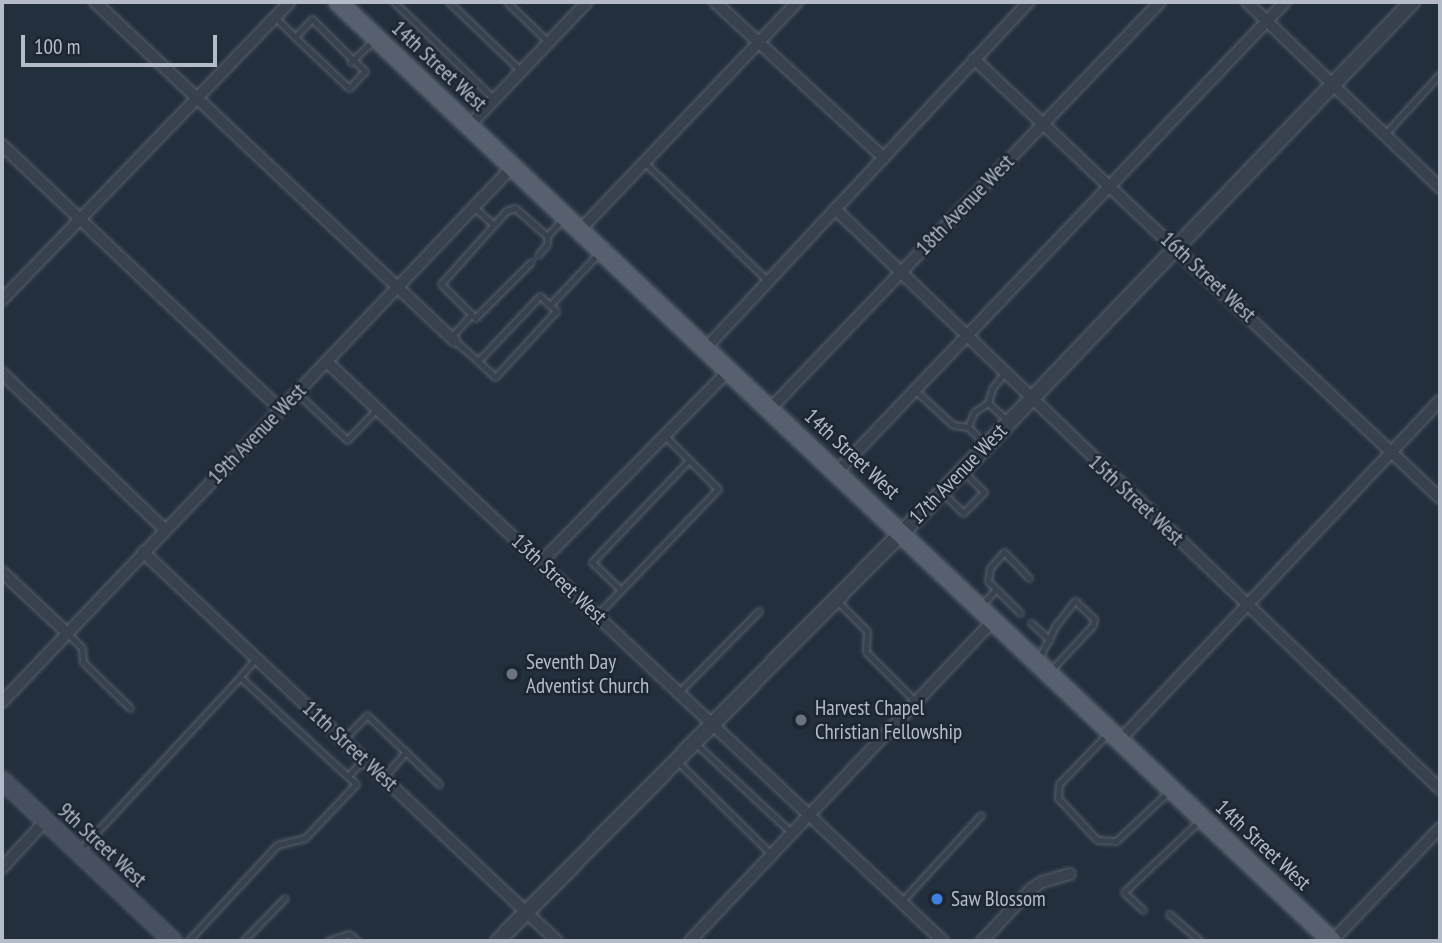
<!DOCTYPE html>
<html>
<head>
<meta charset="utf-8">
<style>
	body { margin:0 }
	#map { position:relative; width:1442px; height:943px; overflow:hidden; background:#242f3e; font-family:"PT Sans Narrow",sans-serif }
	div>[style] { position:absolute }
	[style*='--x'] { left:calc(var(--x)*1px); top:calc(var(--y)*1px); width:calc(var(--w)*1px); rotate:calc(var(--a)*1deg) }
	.roads { filter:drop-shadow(0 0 2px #565f6c) drop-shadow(0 0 2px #565f6c) }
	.service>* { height:5px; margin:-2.5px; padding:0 2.5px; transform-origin:2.5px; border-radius:2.5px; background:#38414e }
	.minor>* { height:10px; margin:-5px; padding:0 5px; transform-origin:5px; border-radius:5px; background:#38414e }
	.tertiary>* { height:14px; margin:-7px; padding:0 7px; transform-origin:7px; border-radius:7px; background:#38414e }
	.secondary>* { height:16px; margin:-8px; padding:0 8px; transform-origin:8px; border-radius:8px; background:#465061 }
	.primary>* { height:18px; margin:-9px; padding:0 9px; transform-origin:9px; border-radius:9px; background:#56606e }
	.dots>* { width:19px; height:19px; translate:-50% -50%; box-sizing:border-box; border:4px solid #1d2633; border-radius:50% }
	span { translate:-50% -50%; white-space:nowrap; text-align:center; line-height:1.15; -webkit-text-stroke:5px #1d2633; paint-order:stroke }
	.street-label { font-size:21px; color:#b4bcc9 }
	.poi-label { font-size:21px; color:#b4bcc9 }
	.left { translate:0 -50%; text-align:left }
	.frame { position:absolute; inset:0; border:4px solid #b4bcc9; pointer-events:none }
	.scale { position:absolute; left:21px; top:35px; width:196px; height:32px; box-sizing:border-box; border:4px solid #b4bcc9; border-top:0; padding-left:9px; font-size:21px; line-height:24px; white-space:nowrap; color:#b4bcc9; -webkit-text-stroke:5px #1d2633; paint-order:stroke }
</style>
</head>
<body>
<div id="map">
	<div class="roads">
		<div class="service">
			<div style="--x:394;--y:2;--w:139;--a:44.1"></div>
			<div style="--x:449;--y:2;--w:100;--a:43.8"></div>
			<div style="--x:507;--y:2;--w:57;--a:44.3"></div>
			<div style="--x:275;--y:17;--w:28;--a:45"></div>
			<div style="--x:295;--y:37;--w:25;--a:-47"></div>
			<div style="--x:312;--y:19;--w:58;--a:45"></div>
			<div style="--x:353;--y:60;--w:29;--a:-44"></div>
			<div style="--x:295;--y:37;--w:74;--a:43.4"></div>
			<div style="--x:349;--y:88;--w:23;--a:-47"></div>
			<div style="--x:365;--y:71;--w:16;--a:-137"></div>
			<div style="--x:353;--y:60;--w:3;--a:135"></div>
			<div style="--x:1385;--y:134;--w:81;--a:-47.5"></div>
			<div style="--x:645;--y:163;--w:170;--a:43.8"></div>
			<div style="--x:475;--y:208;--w:24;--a:42"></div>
			<div style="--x:538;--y:255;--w:14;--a:-51"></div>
			<div style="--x:547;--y:244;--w:8;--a:-90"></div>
			<div style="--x:531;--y:262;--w:79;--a:135"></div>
			<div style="--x:475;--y:318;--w:48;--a:-135"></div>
			<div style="--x:441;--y:284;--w:98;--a:-48.3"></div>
			<div style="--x:506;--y:211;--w:9;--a:-18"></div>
			<div style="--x:515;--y:208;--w:43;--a:41.2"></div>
			<div style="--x:547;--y:236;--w:25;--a:-47"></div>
			<div style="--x:540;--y:296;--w:22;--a:43"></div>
			<div style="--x:556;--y:311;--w:90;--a:132.7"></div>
			<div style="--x:495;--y:377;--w:23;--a:-137"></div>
			<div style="--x:478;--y:361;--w:90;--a:-46.4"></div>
			<div style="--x:550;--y:305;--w:70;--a:-46.7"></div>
			<div style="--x:452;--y:336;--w:28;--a:-48"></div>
			<div style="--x:455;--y:341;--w:30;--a:41"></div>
			<div style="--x:916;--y:391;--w:50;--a:42.6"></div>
			<div style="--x:953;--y:425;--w:15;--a:8"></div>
			<div style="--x:297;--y:393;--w:69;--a:43.2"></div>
			<div style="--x:347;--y:440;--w:43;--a:-45.9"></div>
			<div style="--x:988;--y:403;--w:15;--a:-74"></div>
			<div style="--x:992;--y:389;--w:20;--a:-53"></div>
			<div style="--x:986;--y:445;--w:25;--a:-135"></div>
			<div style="--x:968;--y:427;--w:16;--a:-68"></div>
			<div style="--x:974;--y:412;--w:17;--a:-33"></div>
			<div style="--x:988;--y:403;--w:28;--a:42"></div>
			<div style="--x:944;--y:494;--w:27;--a:45"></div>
			<div style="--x:963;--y:513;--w:30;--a:-45"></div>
			<div style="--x:984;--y:492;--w:27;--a:-135"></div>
			<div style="--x:621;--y:590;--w:40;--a:-136"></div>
			<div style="--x:592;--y:562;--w:141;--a:-46.4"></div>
			<div style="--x:836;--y:600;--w:44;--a:45"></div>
			<div style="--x:867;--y:631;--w:21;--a:93"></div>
			<div style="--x:866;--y:652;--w:71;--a:45"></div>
			<div style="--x:982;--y:605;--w:21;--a:-49"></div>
			<div style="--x:1020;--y:613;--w:45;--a:-135"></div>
			<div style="--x:988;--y:581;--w:13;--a:-81"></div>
			<div style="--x:990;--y:568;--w:21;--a:-49"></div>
			<div style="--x:1004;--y:552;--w:36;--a:46"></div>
			<div style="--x:597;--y:615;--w:175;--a:-46.2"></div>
			<div style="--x:718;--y:489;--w:75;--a:-135"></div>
			<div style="--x:1031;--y:623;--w:25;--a:42"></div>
			<div style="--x:67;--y:633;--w:21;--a:45"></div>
			<div style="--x:82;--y:648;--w:14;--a:86"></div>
			<div style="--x:83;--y:662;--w:66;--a:44.4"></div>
			<div style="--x:1038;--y:660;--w:39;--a:-63"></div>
			<div style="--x:1056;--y:625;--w:31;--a:-52"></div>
			<div style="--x:1075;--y:601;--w:26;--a:43"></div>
			<div style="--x:1094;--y:619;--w:6;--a:99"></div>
			<div style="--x:1093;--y:625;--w:62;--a:133"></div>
			<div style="--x:240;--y:677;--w:25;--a:-50"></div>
			<div style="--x:679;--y:692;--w:114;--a:-45.4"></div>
			<div style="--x:1108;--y:733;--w:71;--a:133.9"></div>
			<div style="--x:1059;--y:784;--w:14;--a:94"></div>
			<div style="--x:1058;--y:798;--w:57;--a:47.1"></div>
			<div style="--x:1097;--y:840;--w:19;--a:3"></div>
			<div style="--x:1116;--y:841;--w:71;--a:-43.3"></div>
			<div style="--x:344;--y:739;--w:33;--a:-46"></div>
			<div style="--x:367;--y:715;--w:100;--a:43.8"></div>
			<div style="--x:695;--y:743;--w:132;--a:42.9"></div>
			<div style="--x:677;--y:761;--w:134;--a:44.7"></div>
			<div style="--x:348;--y:776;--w:23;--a:-47"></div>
			<div style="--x:383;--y:778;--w:35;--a:-49"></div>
			<div style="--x:81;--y:849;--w:234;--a:-47.2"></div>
			<div style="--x:240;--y:677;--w:158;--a:42.7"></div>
			<div style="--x:356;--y:784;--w:74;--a:133.4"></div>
			<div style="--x:305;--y:838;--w:29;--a:166"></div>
			<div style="--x:277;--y:845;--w:131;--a:132.8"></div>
			<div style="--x:901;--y:902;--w:118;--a:-47.4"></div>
			<div style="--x:1143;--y:910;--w:26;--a:-137"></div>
			<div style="--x:1124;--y:892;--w:103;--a:-43.4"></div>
			<div style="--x:1169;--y:914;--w:41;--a:41.1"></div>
			<div style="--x:243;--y:941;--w:60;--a:-45.7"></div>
			<div style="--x:328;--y:941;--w:22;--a:-18"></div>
			<div style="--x:349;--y:934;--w:11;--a:41"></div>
		</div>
		<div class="minor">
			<div style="--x:95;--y:2;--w:494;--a:43.3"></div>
			<div style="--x:715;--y:2;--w:230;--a:42.7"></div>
			<div style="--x:1247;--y:2;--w:268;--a:43.9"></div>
			<div style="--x:974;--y:59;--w:640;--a:43.29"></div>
			<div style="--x:469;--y:126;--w:171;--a:-46.4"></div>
			<div style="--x:2;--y:145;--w:385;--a:43.5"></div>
			<div style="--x:835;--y:209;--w:838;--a:43.79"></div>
			<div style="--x:580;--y:230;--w:315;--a:-46.4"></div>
			<div style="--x:2;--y:300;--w:414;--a:-46"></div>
			<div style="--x:706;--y:348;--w:473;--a:-47"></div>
			<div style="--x:327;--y:362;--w:845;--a:43.23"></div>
			<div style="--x:2;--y:373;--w:226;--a:43.9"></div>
			<div style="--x:770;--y:409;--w:564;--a:-46.22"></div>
			<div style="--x:837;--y:472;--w:649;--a:-46.37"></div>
			<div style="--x:143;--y:552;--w:568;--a:43.22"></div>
			<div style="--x:541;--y:562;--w:269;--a:-45.6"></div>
			<div style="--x:2;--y:572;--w:89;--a:43.2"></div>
			<div style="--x:2;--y:702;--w:741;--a:-46.37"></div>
			<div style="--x:1120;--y:740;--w:466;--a:-46.7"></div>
			<div style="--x:2;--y:868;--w:64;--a:-47.5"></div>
			<div style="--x:690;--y:941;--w:442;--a:-46.6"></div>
			<div style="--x:982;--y:941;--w:70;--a:-46.7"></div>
			<div style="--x:1030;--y:890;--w:14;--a:-34"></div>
			<div style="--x:1042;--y:882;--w:29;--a:-16"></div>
			<div style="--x:1332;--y:941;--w:156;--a:-46.3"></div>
		</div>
		<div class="tertiary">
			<div style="--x:498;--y:941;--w:636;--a:-45.32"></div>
			<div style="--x:945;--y:489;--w:675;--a:-46.2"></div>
		</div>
		<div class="secondary">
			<div style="--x:2;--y:780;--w:235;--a:43.3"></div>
		</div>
		<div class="primary">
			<div style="--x:338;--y:2;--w:1367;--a:43.37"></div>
		</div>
	</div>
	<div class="dots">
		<div style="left:512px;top:674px;background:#6b7280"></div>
		<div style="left:801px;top:720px;background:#6b7280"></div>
		<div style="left:937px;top:899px;background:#3f7fe0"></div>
	</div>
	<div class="street-label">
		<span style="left:439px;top:66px;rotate:43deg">14th Street West</span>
		<span style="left:965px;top:205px;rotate:-46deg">18th Avenue West</span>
		<span style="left:1208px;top:277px;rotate:43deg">16th Street West</span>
		<span style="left:257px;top:434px;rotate:-46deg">19th Avenue West</span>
		<span style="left:852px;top:454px;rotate:43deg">14th Street West</span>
		<span style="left:958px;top:474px;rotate:-46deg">17th Avenue West</span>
		<span style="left:1136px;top:500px;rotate:43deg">15th Street West</span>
		<span style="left:559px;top:579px;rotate:43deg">13th Street West</span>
		<span style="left:350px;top:746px;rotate:43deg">11th Street West</span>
		<span style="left:102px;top:845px;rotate:43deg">9th Street West</span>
		<span style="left:1263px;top:845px;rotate:43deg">14th Street West</span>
	</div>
	<div class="poi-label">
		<span class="left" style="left:526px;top:674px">Seventh Day<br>Adventist Church</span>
		<span class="left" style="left:815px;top:720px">Harvest Chapel<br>Christian Fellowship</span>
		<span class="left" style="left:951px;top:899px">Saw Blossom</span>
	</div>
	<div class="frame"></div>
	<div class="scale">100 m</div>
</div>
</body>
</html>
